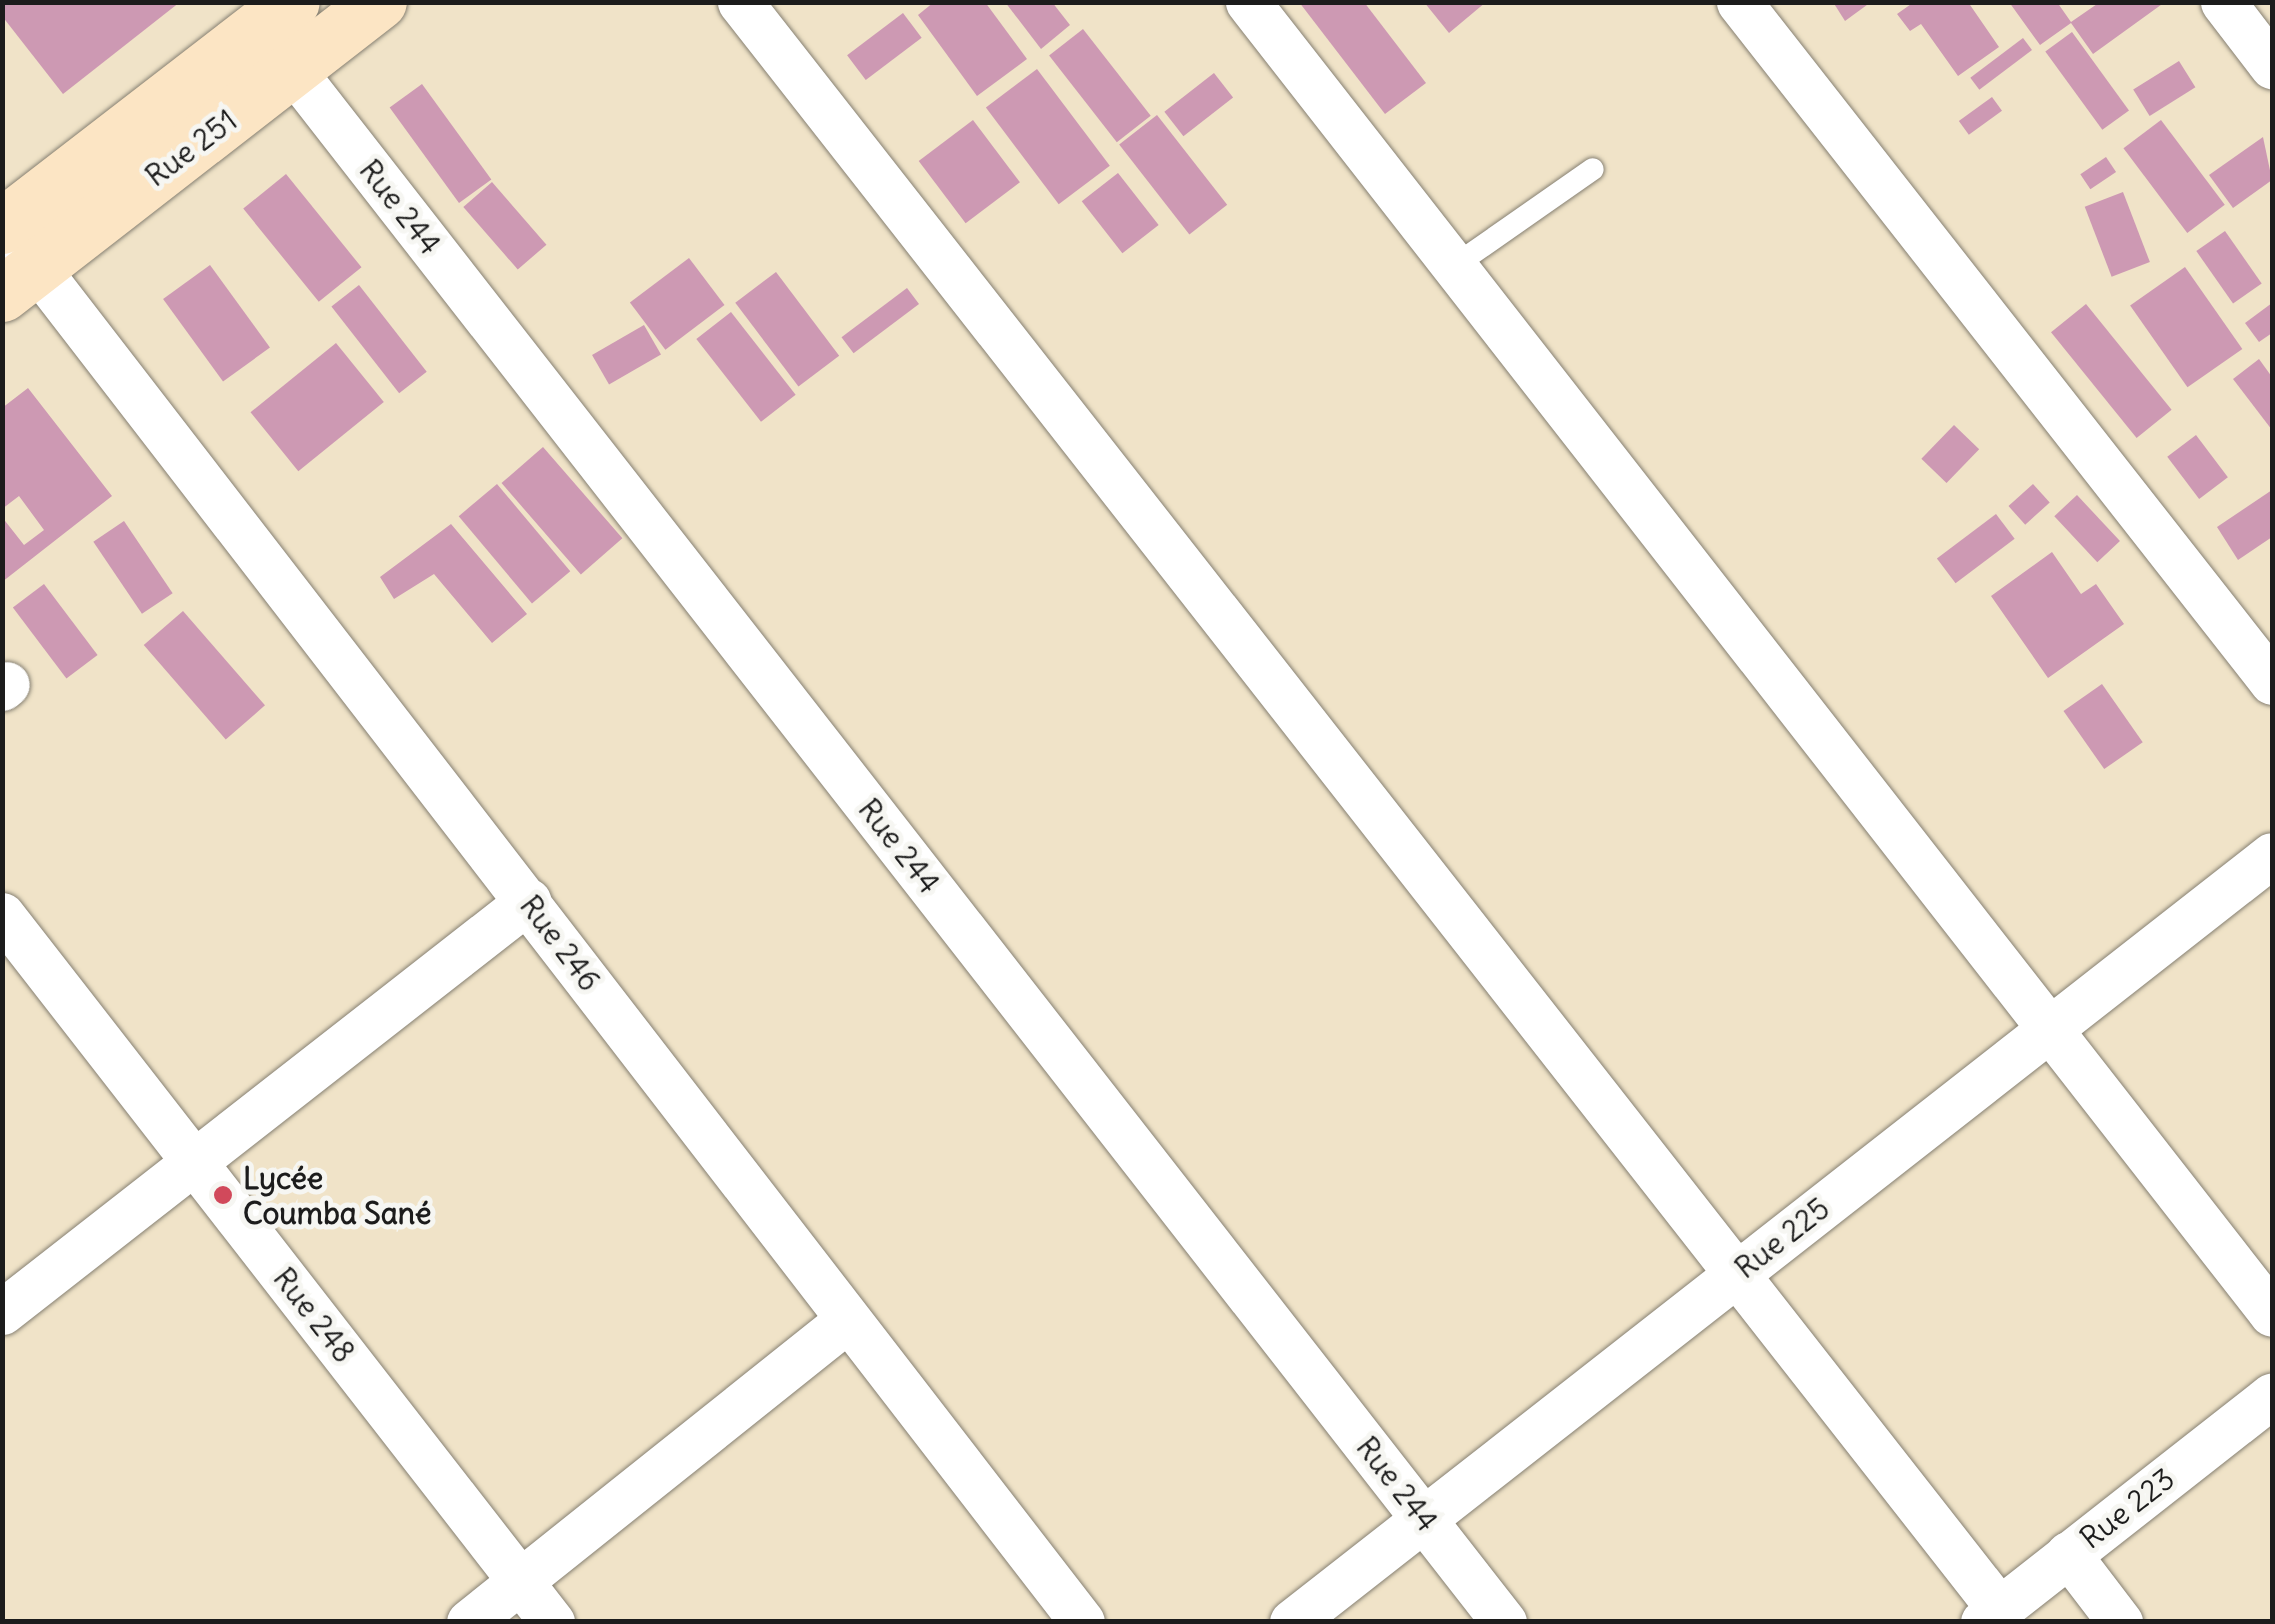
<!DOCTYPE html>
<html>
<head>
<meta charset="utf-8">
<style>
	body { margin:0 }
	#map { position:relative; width:2275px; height:1624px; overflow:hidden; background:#f0e3c8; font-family:Delius,sans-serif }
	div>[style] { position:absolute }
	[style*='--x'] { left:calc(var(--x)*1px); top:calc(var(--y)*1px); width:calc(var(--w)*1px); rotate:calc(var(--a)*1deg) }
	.building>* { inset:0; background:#cd99b3; transform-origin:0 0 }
	.roads { filter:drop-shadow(0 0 2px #868072) drop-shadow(0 0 2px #868072) }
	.lane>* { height:22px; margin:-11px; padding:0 11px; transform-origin:11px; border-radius:11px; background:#fff }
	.street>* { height:45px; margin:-22.5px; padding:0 22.5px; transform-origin:22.5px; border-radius:22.5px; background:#fff }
	.secondary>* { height:55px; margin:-27.5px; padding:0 27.5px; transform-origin:27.5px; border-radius:27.5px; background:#fce5c4 }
	.dots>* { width:28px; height:28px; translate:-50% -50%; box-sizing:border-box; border:5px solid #f6f6f2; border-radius:50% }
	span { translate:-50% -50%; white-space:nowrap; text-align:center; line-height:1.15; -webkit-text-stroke:10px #f6f6f2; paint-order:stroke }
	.street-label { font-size:30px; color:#1c1c1c }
	.poi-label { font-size:30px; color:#1c1c1c; font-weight:700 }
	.left { translate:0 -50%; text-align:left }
	.frame { position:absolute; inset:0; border:5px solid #1c1c1c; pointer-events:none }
</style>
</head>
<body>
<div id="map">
	<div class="building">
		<div style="clip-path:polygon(2px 2px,180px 2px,63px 94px,2px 16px)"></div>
		<div style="clip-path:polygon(934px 2px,985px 2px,1027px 59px,977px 96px,918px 15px)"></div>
		<div style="clip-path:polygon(1005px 2px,1052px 2px,1070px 25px,1041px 49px)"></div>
		<div style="clip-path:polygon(1299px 2px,1364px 2px,1426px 83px,1385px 114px)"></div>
		<div style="clip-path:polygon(1424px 2px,1486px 2px,1449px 33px)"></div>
		<div style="clip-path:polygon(1833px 2px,1871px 2px,1845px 21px)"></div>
		<div style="clip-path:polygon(1914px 2px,1968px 2px,1999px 47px,1958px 76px,1921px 24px,1910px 31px,1897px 14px)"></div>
		<div style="clip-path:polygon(2009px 2px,2057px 2px,2071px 22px,2100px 2px,2165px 2px,2093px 54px,2071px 23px,2040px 45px)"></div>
		<div style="left:903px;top:13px;width:31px;height:70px;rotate:53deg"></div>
		<div style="left:1083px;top:29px;width:110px;height:43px;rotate:52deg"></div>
		<div style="left:2072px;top:32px;width:97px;height:33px;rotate:54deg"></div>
		<div style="left:2023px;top:38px;width:15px;height:66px;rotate:53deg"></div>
		<div style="left:2179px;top:61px;width:31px;height:54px;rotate:58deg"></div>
		<div style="left:1037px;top:69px;width:121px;height:64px;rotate:53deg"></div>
		<div style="left:1214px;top:73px;width:31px;height:63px;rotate:52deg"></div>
		<div style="left:422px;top:84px;width:118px;height:40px;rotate:54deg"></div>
		<div style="left:1992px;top:97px;width:17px;height:41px;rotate:54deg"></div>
		<div style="left:1157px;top:115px;width:114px;height:48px;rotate:52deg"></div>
		<div style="left:973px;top:120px;width:78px;height:68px;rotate:53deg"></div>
		<div style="left:2161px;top:120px;width:106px;height:47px;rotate:53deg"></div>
		<div style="clip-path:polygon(2263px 137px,2272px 180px,2233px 208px,2209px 175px)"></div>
		<div style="left:2106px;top:157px;width:18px;height:31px;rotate:56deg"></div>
		<div style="left:1118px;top:173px;width:66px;height:46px;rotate:52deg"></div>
		<div style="left:286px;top:174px;width:120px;height:55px;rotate:51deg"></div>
		<div style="left:492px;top:182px;width:83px;height:38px;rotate:49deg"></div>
		<div style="left:2123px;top:192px;width:75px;height:41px;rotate:69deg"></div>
		<div style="left:2225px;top:231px;width:64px;height:35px;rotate:55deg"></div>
		<div style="left:689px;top:258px;width:59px;height:74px;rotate:53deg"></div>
		<div style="left:210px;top:265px;width:102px;height:58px;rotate:54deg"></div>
		<div style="left:2185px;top:267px;width:100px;height:67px;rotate:55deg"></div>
		<div style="left:776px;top:272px;width:105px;height:51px;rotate:53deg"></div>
		<div style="left:359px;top:285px;width:110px;height:35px;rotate:52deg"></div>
		<div style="left:907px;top:288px;width:20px;height:82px;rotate:53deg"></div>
		<div style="clip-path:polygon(2272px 303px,2272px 333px,2259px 342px,2245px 323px)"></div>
		<div style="left:2086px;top:304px;width:136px;height:45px;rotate:51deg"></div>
		<div style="left:731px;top:312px;width:105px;height:44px;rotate:52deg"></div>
		<div style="left:644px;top:325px;width:34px;height:60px;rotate:60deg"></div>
		<div style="left:336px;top:343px;width:76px;height:110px;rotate:51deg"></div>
		<div style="clip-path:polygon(2259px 359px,2272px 377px,2272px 430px,2233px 379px)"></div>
		<div style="clip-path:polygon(28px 388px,112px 496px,2px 582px,2px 517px,24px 545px,44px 530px,19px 496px,2px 509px,2px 408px)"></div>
		<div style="left:1954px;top:425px;width:35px;height:47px;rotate:44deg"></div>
		<div style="left:2196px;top:435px;width:53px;height:36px;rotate:53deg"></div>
		<div style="left:543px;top:447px;width:121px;height:55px;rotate:49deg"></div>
		<div style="left:497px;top:484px;width:114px;height:50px;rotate:50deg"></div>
		<div style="left:2033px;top:484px;width:25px;height:33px;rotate:48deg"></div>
		<div style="clip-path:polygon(2272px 490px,2272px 537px,2238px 560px,2217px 527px)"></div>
		<div style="left:2077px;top:495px;width:63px;height:31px;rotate:47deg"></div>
		<div style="left:1996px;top:514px;width:31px;height:74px;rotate:53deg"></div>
		<div style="left:124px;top:521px;width:87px;height:37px;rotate:56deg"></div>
		<div style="clip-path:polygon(451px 524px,527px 614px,492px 643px,434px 574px,394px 599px,380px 577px)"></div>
		<div style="clip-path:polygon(2052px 552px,2081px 594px,2096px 584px,2124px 624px,2048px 678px,1991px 596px)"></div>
		<div style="left:44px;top:584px;width:89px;height:39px;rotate:53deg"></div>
		<div style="left:183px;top:611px;width:125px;height:52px;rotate:49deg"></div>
		<div style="left:2102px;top:684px;width:71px;height:47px;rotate:55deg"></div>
	</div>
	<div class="roads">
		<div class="lane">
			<div style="--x:1454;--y:266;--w:169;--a:-34.9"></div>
		</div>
		<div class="street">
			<div style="--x:740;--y:2;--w:2041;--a:51.92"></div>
			<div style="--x:1248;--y:2;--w:1664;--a:52.03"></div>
			<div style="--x:1739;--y:2;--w:864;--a:51.91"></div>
			<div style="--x:2223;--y:2;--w:81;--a:52.6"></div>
			<div style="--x:293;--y:70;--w:1969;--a:52.04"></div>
			<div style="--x:17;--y:242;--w:1743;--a:52.34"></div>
			<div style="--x:2;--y:688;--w:6;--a:-39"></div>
			<div style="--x:2;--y:915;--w:896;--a:52.12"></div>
			<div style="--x:2;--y:1312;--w:668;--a:-38"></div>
			<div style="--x:2068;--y:1554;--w:86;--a:52.6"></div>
			<div style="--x:469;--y:1622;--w:482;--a:-38.6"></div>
			<div style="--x:1292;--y:1622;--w:1244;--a:-38.05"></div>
			<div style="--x:1983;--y:1622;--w:367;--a:-38.1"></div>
		</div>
		<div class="secondary">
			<div style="--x:2;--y:226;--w:366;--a:-37.7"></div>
			<div style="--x:2;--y:294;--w:477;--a:-37.8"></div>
		</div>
	</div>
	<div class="dots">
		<div style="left:223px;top:1195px;background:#d1495b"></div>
	</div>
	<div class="street-label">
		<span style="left:191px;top:148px;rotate:-37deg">Rue 251</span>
		<span style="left:400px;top:207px;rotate:52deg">Rue 244</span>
		<span style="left:899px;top:846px;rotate:52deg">Rue 244</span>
		<span style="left:560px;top:943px;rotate:53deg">Rue 246</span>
		<span style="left:1782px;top:1238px;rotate:-38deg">Rue 225</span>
		<span style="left:314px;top:1315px;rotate:52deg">Rue 248</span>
		<span style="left:1397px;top:1484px;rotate:52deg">Rue 244</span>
		<span style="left:2127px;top:1508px;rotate:-38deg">Rue 223</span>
	</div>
	<div class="poi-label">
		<span class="left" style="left:243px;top:1195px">Lycée<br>Coumba Sané</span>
	</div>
	<div class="frame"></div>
</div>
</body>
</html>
